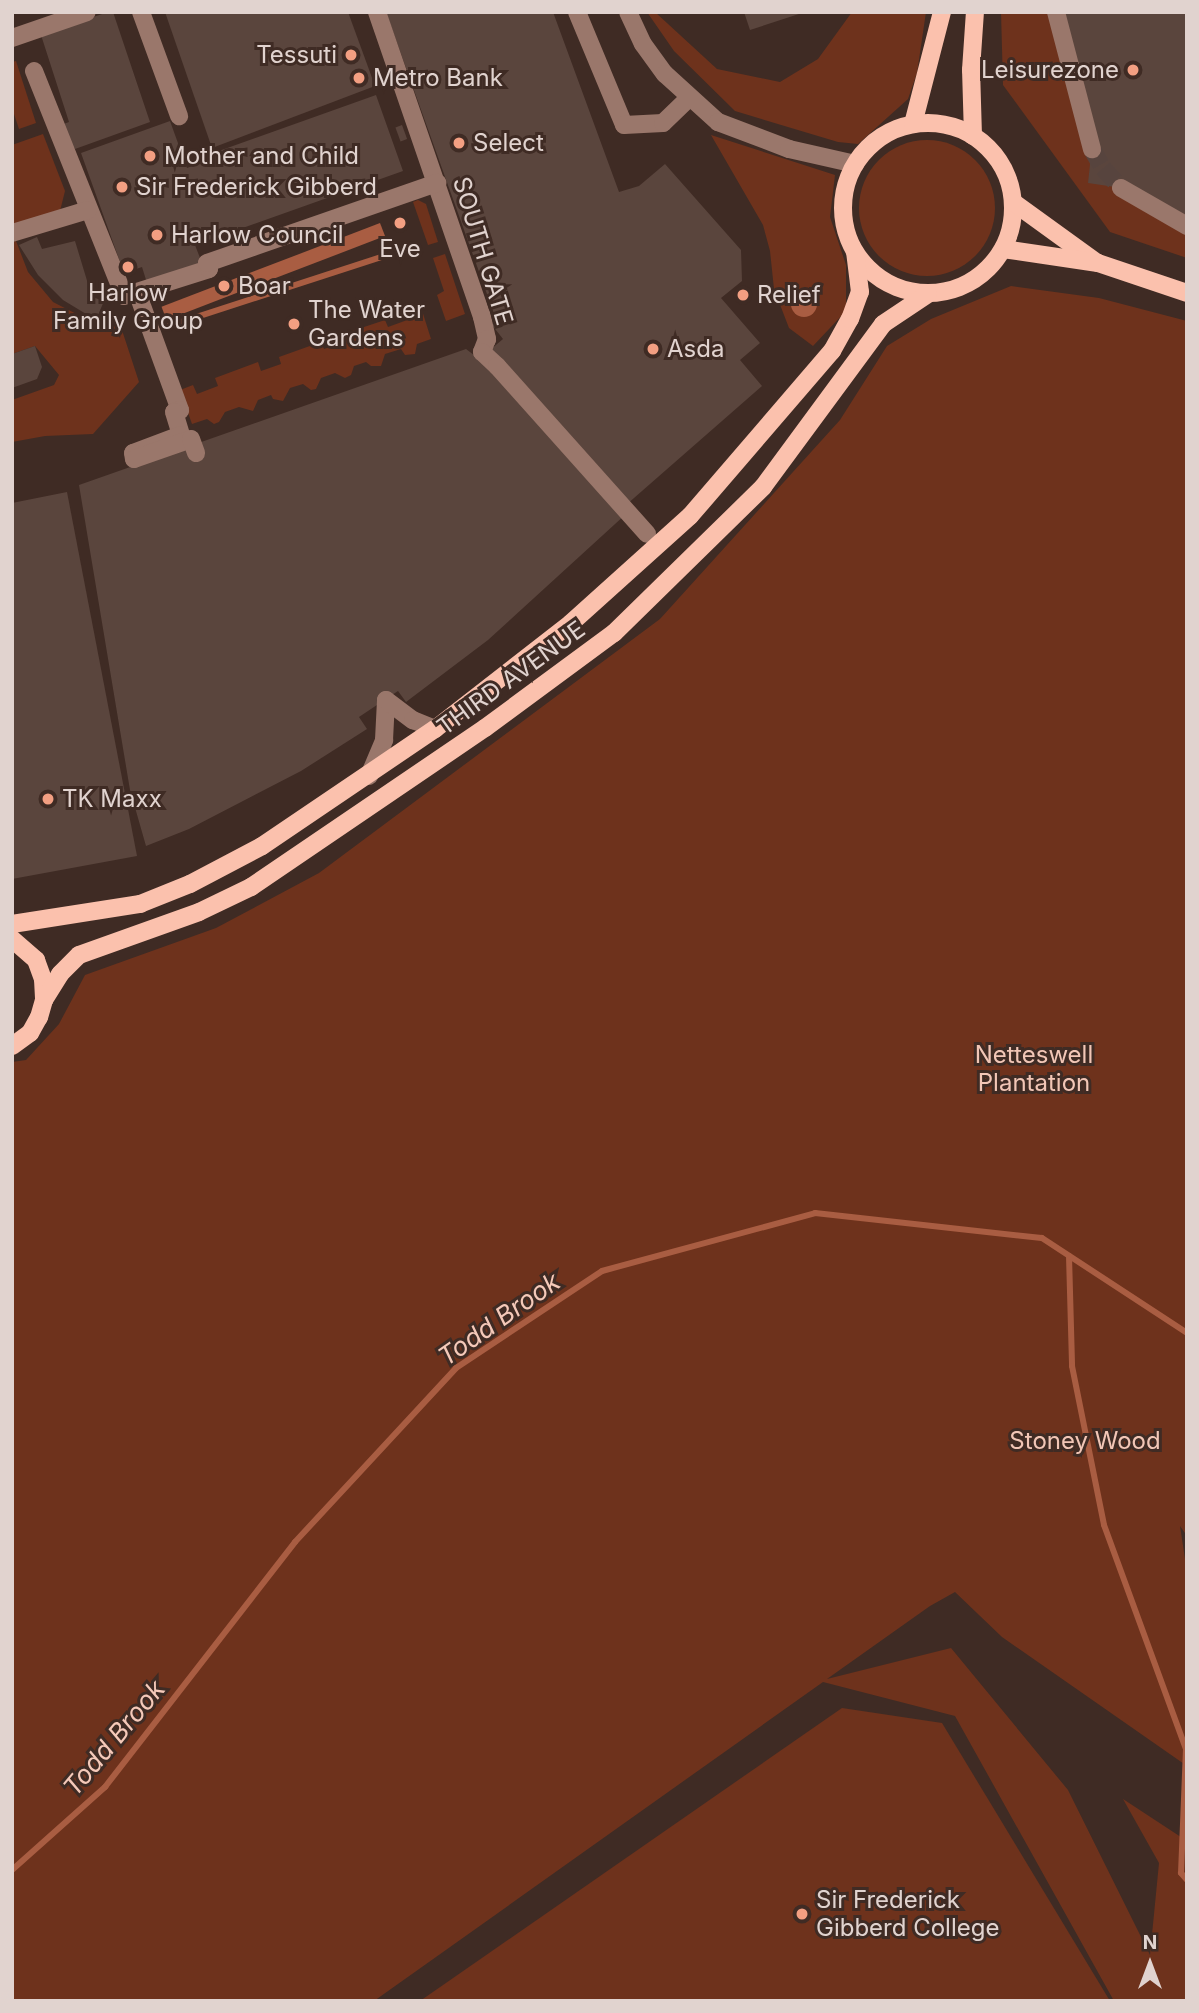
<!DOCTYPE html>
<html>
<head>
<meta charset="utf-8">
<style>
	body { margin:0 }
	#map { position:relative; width:1199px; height:2013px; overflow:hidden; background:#3f2b24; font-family:Inter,sans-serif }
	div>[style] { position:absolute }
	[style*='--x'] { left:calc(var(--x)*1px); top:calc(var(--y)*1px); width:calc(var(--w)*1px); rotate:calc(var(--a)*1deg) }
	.green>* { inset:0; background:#6e321c }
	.round { border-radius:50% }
	.water>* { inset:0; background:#a95d42; transform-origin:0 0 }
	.stream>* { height:6px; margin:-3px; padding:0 3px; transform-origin:3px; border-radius:3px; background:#a95d42 }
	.building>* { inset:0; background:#5a453d; transform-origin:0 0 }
	.minor-tunnel>* { height:18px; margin-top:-9px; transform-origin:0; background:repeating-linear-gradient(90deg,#57443e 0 18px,transparent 0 27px) }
	.minor>* { height:18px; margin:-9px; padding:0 9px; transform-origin:9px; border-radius:9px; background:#9a776b }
	.major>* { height:18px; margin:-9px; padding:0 9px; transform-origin:9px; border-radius:9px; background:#fbc1ad }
	.major>.ring { margin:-9px; padding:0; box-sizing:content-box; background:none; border:18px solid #fbc1ad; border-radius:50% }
	.dots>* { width:19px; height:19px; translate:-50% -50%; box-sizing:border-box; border:4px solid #3f2b24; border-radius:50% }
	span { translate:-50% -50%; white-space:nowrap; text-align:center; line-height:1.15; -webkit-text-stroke:6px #3f2b24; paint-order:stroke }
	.poi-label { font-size:24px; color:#e1d3cf }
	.right { translate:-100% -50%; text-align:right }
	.left { translate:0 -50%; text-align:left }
	.street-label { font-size:24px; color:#e1d3cf }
	.park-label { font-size:24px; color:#f2c6b6 }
	.water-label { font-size:26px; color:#f5c9b9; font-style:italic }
	.frame { position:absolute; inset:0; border:14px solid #e1d3cf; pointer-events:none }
	.north { position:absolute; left:1115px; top:1929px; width:70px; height:70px; -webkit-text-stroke:5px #3f2b24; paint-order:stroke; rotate:0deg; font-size:19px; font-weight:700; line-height:28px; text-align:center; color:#e1d3cf }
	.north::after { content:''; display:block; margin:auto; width:24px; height:32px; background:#e1d3cf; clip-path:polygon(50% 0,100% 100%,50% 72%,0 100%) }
</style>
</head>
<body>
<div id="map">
	<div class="green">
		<div style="clip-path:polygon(647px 12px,655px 12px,717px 69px,780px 82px,818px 59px,852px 12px,926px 12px,917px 73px,908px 99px,858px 144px,838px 142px,735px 111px,674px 51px)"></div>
		<div style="clip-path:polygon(1001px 12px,1187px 12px,1187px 258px,1110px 232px,1003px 85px)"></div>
		<div style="clip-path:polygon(16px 61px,36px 123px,19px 129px,12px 108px,12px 62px)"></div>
		<div style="clip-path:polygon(43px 134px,65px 191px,60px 211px,12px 226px,12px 145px)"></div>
		<div style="clip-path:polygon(711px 135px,835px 175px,830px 217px,846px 265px,846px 311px,813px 346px,789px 328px,774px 289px,770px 251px,763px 225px)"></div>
		<div class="round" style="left:859px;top:140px;width:136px;height:136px"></div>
		<div style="clip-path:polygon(418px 200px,426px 204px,438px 242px,428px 245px,413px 202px)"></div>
		<div style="clip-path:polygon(16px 241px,28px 272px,53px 302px,110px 331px,119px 321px,139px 382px,93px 434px,45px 436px,12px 442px,12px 400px,54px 385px,59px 375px,35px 346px,12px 354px,12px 242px)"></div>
		<div style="clip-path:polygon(445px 254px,465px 314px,446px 321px,437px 295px,444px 291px,433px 258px)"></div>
		<div style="clip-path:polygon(1011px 286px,1099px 298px,1187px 321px,1187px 1536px,1180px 1526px,1187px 1572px,1187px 1766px,1002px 1637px,955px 1592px,930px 1606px,827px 1679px,951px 1648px,1068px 1790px,1150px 1955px,1159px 1863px,1123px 1799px,1187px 1841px,1187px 2001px,1114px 2001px,955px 1716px,823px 1682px,374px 2001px,12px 2001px,12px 1062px,26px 1060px,59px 1024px,85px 975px,216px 928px,319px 873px,660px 619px,840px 420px,887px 346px,931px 319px)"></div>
		<div style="clip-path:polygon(420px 304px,431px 339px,417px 344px,415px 354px,405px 355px,401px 349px,385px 354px,381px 366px,371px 366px,366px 362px,354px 366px,351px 375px,345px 378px,335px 373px,321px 378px,316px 389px,311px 390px,303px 384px,290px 388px,283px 401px,273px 399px,271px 395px,258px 400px,253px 411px,239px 407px,225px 412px,219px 422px,214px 424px,207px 419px,192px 424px,180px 390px,193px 385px,197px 394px,218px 386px,215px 378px,258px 362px,261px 371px,281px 364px,279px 357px,321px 342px,324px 349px,345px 342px,343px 334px,385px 320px,388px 327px,410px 319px,407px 309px)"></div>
		<div style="clip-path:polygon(842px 1708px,942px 1723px,1110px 2001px,420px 2001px)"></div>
	</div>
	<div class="water">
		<div style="left:380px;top:223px;width:14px;height:234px;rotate:69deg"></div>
		<div style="left:390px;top:251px;width:6px;height:234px;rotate:72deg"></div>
		<div class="round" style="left:791px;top:291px;width:26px;height:26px"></div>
	</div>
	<div class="stream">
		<div style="--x:1069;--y:1256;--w:110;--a:88.4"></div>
		<div style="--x:1072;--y:1366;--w:162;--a:78.6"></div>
		<div style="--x:1104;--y:1525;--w:239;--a:69.9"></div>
		<div style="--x:1186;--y:1749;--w:124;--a:92.3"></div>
		<div style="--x:1181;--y:1873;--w:9;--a:49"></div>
		<div style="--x:12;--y:1870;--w:125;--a:-41.7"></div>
		<div style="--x:105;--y:1787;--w:310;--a:-52.2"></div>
		<div style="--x:295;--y:1542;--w:237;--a:-47.2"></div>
		<div style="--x:456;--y:1368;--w:175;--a:-33.6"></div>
		<div style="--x:602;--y:1271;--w:221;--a:-15.2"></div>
		<div style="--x:815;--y:1213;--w:228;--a:6.3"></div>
		<div style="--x:1042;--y:1238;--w:173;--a:33.2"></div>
	</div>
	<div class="building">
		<div style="clip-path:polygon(108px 12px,113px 12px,150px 122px,75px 149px,61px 125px,69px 122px,41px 35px)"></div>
		<div style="clip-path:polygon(165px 12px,348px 12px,375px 86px,212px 148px)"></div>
		<div style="clip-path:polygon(386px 12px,553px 12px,619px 192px,639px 186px,665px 164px,741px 250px,742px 281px,721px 298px,760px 343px,740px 360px,762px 386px,626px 505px,490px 350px,503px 339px,492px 325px,497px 322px)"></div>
		<div style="clip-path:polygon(744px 12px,802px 12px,802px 13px,750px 30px)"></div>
		<div style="clip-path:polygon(1064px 12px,1187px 12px,1187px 216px,1142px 191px,1088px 183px,1094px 128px)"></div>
		<div style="clip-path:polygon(376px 95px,403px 171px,195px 245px,202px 263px,147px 283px,142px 267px,124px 273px,81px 153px,170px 121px,187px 168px,203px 162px,202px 157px)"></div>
		<div style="left:402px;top:125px;width:15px;height:7px;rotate:70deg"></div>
		<div style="clip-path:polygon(37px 237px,42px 249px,75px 241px,92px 297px,104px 301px,96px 320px,63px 300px,38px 275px,19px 245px)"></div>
		<div style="clip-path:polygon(35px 346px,42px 367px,37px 379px,12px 388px,12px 354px)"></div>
		<div style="clip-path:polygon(466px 349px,507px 380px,626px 514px,488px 640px,406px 702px,398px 691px,359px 717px,367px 729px,301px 771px,189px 829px,146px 846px,130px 790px,79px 485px)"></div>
		<div style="clip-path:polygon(67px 492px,137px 856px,12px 879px,12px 503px)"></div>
	</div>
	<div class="minor-tunnel">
		<div style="--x:1092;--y:149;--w:22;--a:60"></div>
		<div style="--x:1103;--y:168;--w:27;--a:48"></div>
	</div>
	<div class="minor">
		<div style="--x:141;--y:12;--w:111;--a:69.9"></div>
		<div style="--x:377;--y:12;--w:323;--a:71"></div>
		<div style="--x:482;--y:317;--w:23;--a:77"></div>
		<div style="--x:487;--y:339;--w:14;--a:111"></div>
		<div style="--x:482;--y:352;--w:21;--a:43"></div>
		<div style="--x:497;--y:366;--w:225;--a:48.2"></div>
		<div style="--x:577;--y:12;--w:122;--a:67.4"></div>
		<div style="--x:624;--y:125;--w:39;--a:-3"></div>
		<div style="--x:663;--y:123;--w:36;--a:-44"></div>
		<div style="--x:628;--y:12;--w:35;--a:65"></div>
		<div style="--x:643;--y:44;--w:37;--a:54"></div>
		<div style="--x:665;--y:74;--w:72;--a:42.2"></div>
		<div style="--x:718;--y:122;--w:76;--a:20.8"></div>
		<div style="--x:789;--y:149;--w:68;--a:12.8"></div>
		<div style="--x:1056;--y:12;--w:142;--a:75.3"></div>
		<div style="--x:12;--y:38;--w:79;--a:-19.1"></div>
		<div style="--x:34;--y:71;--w:242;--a:68.2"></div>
		<div style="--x:124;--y:296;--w:89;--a:-17.6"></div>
		<div style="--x:209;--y:269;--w:6;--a:-108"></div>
		<div style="--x:207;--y:263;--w:244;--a:-19.2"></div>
		<div style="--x:1121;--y:188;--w:76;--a:29.9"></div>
		<div style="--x:12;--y:233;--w:79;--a:-16.8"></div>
		<div style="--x:137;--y:292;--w:126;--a:70"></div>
		<div style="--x:180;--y:410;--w:6;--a:162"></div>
		<div style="--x:174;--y:412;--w:24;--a:73"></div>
		<div style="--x:181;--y:435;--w:51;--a:159.4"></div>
		<div style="--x:133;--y:453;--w:6;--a:81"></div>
		<div style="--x:134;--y:459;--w:60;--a:-19.3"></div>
		<div style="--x:191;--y:439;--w:15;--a:70"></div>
		<div style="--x:369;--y:776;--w:39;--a:-67"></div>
		<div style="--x:384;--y:740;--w:40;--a:-87.1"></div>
		<div style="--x:386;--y:700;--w:34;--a:37"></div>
		<div style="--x:413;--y:720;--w:24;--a:22"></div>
	</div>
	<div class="major">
		<div class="ring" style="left:843px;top:123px;width:152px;height:152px"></div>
		<div style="--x:913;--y:124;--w:116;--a:-75.5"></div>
		<div style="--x:973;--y:136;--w:66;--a:-91.7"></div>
		<div style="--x:971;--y:70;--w:58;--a:-86.1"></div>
		<div style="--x:1013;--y:202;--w:102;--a:35.9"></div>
		<div style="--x:1003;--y:249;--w:96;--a:8.4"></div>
		<div style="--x:1098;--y:263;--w:94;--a:18.6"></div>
		<div style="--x:12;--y:924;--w:130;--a:-8.9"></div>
		<div style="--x:140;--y:904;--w:54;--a:-21.8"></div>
		<div style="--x:190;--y:884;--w:81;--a:-27.8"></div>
		<div style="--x:262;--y:846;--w:209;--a:-34.1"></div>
		<div style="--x:435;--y:729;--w:172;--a:-37.9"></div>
		<div style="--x:571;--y:623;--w:160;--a:-42"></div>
		<div style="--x:690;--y:516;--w:218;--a:-49.3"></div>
		<div style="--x:832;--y:351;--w:37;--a:-61"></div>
		<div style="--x:850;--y:319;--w:29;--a:-70"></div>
		<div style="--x:860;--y:292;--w:39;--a:-97"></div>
		<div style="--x:12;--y:939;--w:32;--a:41"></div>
		<div style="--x:36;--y:960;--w:20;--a:70"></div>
		<div style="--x:43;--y:979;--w:21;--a:87"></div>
		<div style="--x:44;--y:1000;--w:18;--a:106"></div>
		<div style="--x:39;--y:1017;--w:18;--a:119"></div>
		<div style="--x:30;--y:1033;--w:22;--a:144"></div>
		<div style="--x:44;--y:1000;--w:31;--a:-58"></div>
		<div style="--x:60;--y:974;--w:27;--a:-45"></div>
		<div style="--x:79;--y:955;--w:127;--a:-19.7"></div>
		<div style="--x:199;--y:912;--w:58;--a:-25.7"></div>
		<div style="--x:251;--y:887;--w:283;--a:-34.2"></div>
		<div style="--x:485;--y:728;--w:160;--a:-36.4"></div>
		<div style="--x:614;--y:633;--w:209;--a:-44.4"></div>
		<div style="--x:763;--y:487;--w:202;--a:-53.6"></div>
		<div style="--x:883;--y:324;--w:54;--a:-33.7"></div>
	</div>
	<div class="dots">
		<div style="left:351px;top:55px;background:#f39f82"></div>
		<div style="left:1133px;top:70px;background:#f39f82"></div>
		<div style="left:359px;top:78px;background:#f39f82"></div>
		<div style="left:459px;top:143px;background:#f39f82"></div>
		<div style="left:150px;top:156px;background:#f39f82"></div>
		<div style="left:122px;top:187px;background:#f39f82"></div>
		<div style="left:400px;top:223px;background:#f39f82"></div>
		<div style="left:157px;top:235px;background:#f39f82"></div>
		<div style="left:128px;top:267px;background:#f39f82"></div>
		<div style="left:224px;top:286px;background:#f39f82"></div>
		<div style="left:743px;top:295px;background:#f39f82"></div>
		<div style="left:294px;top:324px;background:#f39f82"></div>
		<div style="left:653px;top:349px;background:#f39f82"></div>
		<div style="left:48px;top:799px;background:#f39f82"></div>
		<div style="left:802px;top:1914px;background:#f39f82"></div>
	</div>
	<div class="poi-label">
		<span class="right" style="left:337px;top:55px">Tessuti</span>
		<span class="right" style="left:1119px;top:70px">Leisurezone</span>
		<span class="left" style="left:373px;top:78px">Metro Bank</span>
		<span class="left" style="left:473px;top:143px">Select</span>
		<span class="left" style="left:164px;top:156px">Mother and Child</span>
		<span class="left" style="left:136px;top:187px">Sir Frederick Gibberd</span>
		<span class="left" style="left:171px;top:235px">Harlow Council</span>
		<span style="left:400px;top:249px">Eve</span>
		<span class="left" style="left:238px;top:286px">Boar</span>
		<span style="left:128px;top:307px">Harlow<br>Family Group</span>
		<span class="left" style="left:757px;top:295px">Relief</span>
		<span class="left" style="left:308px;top:324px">The Water<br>Gardens</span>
		<span class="left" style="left:667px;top:349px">Asda</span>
		<span class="left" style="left:62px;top:799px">TK Maxx</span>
		<span class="left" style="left:816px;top:1914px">Sir Frederick<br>Gibberd College</span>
	</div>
	<div class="street-label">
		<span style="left:483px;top:251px;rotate:73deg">SOUTH GATE</span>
		<span style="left:511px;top:678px;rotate:-36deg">THIRD AVENUE</span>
	</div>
	<div class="park-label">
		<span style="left:1034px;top:1069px">Netteswell<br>Plantation</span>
		<span style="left:1085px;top:1441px">Stoney Wood</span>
	</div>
	<div class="water-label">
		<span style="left:499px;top:1319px;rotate:-35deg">Todd Brook</span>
		<span style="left:114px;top:1738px;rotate:-50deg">Todd Brook</span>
	</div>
	<div class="frame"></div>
	<div class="north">N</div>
</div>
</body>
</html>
